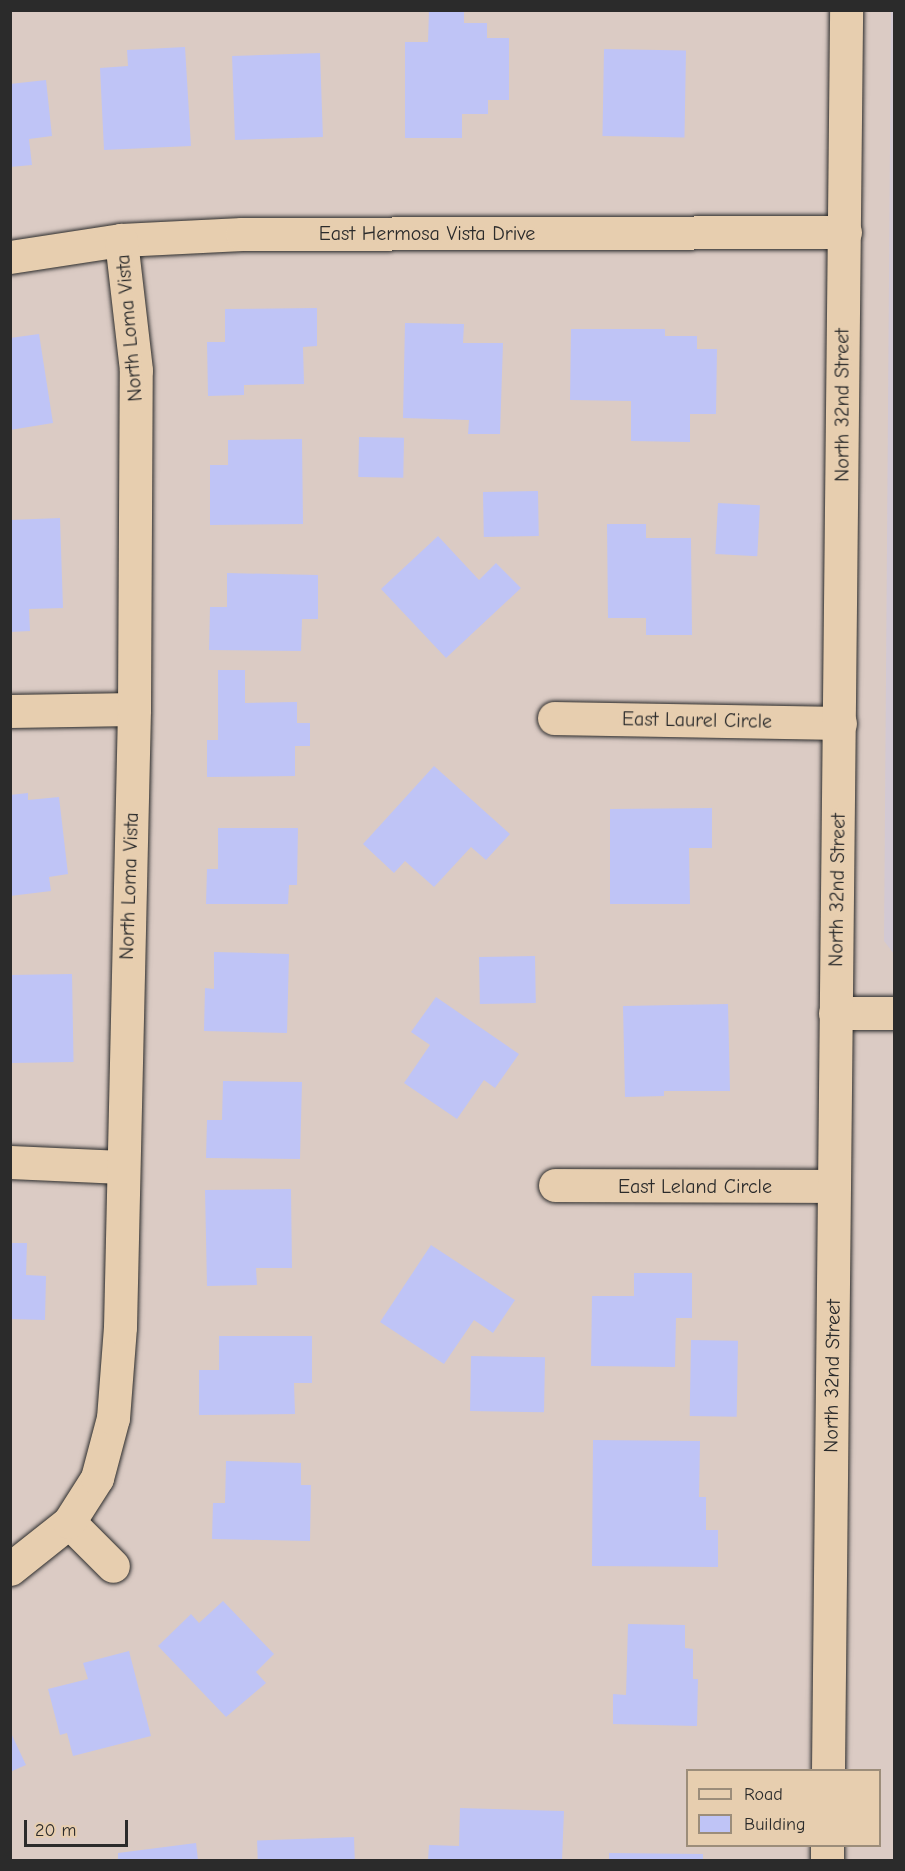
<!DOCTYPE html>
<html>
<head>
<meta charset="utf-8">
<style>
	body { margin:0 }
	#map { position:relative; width:905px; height:1871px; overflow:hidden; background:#dbcbc4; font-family:"Comic Neue",sans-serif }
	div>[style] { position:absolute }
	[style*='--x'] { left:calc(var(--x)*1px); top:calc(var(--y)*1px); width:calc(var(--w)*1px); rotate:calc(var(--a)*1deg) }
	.built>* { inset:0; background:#d3c9d3 }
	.building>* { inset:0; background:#bfc4f6; transform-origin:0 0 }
	.roads { filter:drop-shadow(0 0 2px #2b2b2b) drop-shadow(0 0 2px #2b2b2b) }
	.minor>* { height:33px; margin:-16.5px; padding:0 16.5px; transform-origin:16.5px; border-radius:16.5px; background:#e7ceaf }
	span { translate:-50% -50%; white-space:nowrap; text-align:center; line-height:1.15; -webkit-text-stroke:6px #e7ceaf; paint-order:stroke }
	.street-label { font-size:20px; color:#2b2b2b }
	.frame { position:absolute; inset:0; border:12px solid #2b2b2b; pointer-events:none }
	.legend { position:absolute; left:686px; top:1769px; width:195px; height:78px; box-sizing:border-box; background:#e7ceaf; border:2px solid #9c8d7a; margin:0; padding:8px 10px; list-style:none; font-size:18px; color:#2b2b2b }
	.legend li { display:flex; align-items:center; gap:12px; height:30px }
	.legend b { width:30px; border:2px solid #9c8d7a }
	.scale { position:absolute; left:24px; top:1820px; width:104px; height:27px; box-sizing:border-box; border:3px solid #2b2b2b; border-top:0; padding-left:8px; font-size:18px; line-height:21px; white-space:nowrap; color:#2b2b2b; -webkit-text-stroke:4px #e7ceaf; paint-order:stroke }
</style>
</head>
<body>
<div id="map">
	<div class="built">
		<div style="clip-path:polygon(894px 10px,894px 954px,884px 941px,891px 11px)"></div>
	</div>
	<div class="building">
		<div style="clip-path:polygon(429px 10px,464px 10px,464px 23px,487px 23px,487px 38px,509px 38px,509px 100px,488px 100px,488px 114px,462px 114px,462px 138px,405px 138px,405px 42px,428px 42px)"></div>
		<div style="clip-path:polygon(185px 47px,191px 146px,104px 150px,100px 68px,128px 66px,127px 50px)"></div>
		<div style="left:604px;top:49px;width:82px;height:87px;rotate:1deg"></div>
		<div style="left:320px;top:53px;width:84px;height:88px;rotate:88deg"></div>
		<div style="clip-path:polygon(46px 80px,52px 136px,29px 139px,32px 165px,10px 167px,10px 84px)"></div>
		<div style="clip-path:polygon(317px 308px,317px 346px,303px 347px,304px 384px,244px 385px,244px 395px,208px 396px,207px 342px,225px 342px,225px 309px)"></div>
		<div style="clip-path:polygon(405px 323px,464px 324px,463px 343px,503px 343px,500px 434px,468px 434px,469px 420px,403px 418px)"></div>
		<div style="clip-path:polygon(571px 329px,665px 329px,665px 336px,697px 336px,697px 349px,717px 349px,716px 414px,690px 414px,690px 442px,631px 441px,631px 401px,570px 400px)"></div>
		<div style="clip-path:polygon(39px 334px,53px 423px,10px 430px,10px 338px)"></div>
		<div style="left:359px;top:437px;width:45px;height:40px;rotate:1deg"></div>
		<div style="clip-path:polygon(302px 439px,303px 524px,210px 525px,210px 465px,228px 465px,228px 440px)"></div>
		<div style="left:538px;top:491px;width:45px;height:55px;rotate:89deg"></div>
		<div style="left:718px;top:503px;width:42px;height:51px;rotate:3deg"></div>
		<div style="clip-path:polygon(60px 518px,63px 608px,29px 609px,30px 631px,10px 632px,10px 520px)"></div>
		<div style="clip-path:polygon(607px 524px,646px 524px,646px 538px,691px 538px,692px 635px,646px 635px,646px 618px,608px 618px)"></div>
		<div style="clip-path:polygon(438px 536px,479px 580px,496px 563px,521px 588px,446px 658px,381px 589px)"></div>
		<div style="clip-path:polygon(227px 573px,318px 575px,318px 619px,302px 619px,301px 651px,209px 650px,210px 607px,227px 607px)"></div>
		<div style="clip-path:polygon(218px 670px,245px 670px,245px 703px,297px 702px,297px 723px,310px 723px,310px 746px,295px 746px,295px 776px,207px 777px,207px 740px,218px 740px)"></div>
		<div style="clip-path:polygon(434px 766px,510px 834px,486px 860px,471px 847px,434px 887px,405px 861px,394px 873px,363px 844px)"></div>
		<div style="clip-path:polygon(28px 793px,28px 800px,59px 797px,68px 874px,49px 877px,51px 891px,10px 896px,10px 795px)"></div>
		<div style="clip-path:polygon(712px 808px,712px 848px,689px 848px,690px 904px,610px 904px,610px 809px)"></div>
		<div style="clip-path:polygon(218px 828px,298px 828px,297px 885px,289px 885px,288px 904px,206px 904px,207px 869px,218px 869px)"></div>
		<div style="clip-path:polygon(214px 952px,289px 954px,287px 1033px,204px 1031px,205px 988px,214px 989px)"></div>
		<div style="left:535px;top:956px;width:47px;height:56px;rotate:89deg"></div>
		<div style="left:72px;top:974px;width:88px;height:62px;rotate:89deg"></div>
		<div style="clip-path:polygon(436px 997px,519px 1054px,495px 1088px,484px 1080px,457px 1119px,404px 1083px,430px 1045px,411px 1032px)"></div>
		<div style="clip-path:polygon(728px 1004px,730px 1091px,664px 1091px,664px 1096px,625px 1097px,623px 1006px)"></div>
		<div style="clip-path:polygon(223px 1081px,302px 1082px,300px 1159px,206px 1158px,207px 1120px,222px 1120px)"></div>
		<div style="clip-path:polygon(291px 1189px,292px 1268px,256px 1268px,257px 1285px,207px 1286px,205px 1190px)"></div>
		<div style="clip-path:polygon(10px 1243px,27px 1243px,26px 1275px,46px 1276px,45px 1320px,10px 1319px)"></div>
		<div style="clip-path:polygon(431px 1245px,515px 1300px,493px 1333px,474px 1320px,444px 1364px,380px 1322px)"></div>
		<div style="clip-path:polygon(634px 1273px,692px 1273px,692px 1318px,676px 1318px,675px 1367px,591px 1366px,592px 1296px,634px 1296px)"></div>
		<div style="clip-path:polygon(219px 1336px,312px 1336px,312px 1383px,294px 1383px,295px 1414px,199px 1415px,199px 1370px,219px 1370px)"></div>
		<div style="left:691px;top:1340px;width:47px;height:76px;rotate:1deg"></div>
		<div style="left:471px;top:1356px;width:74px;height:55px;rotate:1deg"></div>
		<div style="clip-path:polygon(593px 1440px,700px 1441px,699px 1497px,706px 1497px,706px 1530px,718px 1530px,718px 1567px,592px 1566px)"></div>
		<div style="clip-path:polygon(226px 1461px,301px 1463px,301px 1485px,311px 1485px,310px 1541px,212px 1539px,213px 1503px,225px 1503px)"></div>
		<div style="clip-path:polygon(223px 1601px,274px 1654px,256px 1672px,266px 1683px,226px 1717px,158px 1646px,191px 1614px,199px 1623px)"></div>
		<div style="clip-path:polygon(628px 1624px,685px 1625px,685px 1648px,693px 1649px,693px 1679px,698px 1679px,697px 1726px,613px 1724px,613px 1694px,626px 1695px)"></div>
		<div style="clip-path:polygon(129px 1651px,151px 1736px,73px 1756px,67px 1733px,60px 1735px,48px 1689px,88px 1679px,83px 1663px)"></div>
		<div style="clip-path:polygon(10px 1731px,26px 1765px,10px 1772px)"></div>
		<div style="clip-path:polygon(460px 1808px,564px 1811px,562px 1860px,428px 1860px,429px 1845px,459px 1846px)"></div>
		<div style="left:354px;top:1837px;width:23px;height:97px;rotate:88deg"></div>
		<div style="clip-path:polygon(196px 1843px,198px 1860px,118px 1860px,118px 1853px)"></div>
		<div style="clip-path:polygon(609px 1853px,703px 1854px,703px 1860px,609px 1860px)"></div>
	</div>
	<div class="roads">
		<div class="minor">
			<div style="--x:10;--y:257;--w:112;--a:-8.7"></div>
			<div style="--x:121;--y:240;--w:121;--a:-2.8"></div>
			<div style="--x:242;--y:234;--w:603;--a:-0.19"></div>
			<div style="--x:10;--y:711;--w:124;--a:-0.9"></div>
			<div style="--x:554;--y:718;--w:286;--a:1"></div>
			<div style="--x:835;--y:1013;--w:59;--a:0"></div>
			<div style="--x:10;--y:1162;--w:112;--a:2.6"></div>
			<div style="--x:555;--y:1185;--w:279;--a:0.2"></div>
			<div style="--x:69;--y:1522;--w:62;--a:45"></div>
			<div style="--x:10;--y:1569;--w:75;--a:-38.5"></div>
			<div style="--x:69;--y:1522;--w:52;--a:-57.5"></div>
			<div style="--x:97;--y:1478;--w:62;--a:-75.1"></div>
			<div style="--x:113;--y:1418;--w:91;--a:-85.6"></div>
			<div style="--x:120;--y:1327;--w:618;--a:-88.7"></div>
			<div style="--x:134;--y:709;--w:339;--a:-89.7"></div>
			<div style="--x:136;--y:370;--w:131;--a:-96.6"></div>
			<div style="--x:828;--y:1770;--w:1760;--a:-89.41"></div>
			<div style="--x:827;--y:1860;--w:14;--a:-90"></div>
		</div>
	</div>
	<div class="street-label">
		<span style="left:427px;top:233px">East Hermosa Vista Drive</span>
		<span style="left:129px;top:328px;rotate:-95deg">North Loma Vista</span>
		<span style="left:842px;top:405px;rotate:-90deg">North 32nd Street</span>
		<span style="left:697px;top:720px;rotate:1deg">East Laurel Circle</span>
		<span style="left:129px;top:886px;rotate:-88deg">North Loma Vista</span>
		<span style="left:837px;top:890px;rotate:-89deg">North 32nd Street</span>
		<span style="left:695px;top:1186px">East Leland Circle</span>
		<span style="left:832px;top:1376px;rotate:-89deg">North 32nd Street</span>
	</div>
	<div class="frame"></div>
	<ul class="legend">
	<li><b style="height:8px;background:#e7ceaf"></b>Road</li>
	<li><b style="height:16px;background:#bfc4f6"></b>Building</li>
	</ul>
	<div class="scale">20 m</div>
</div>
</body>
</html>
